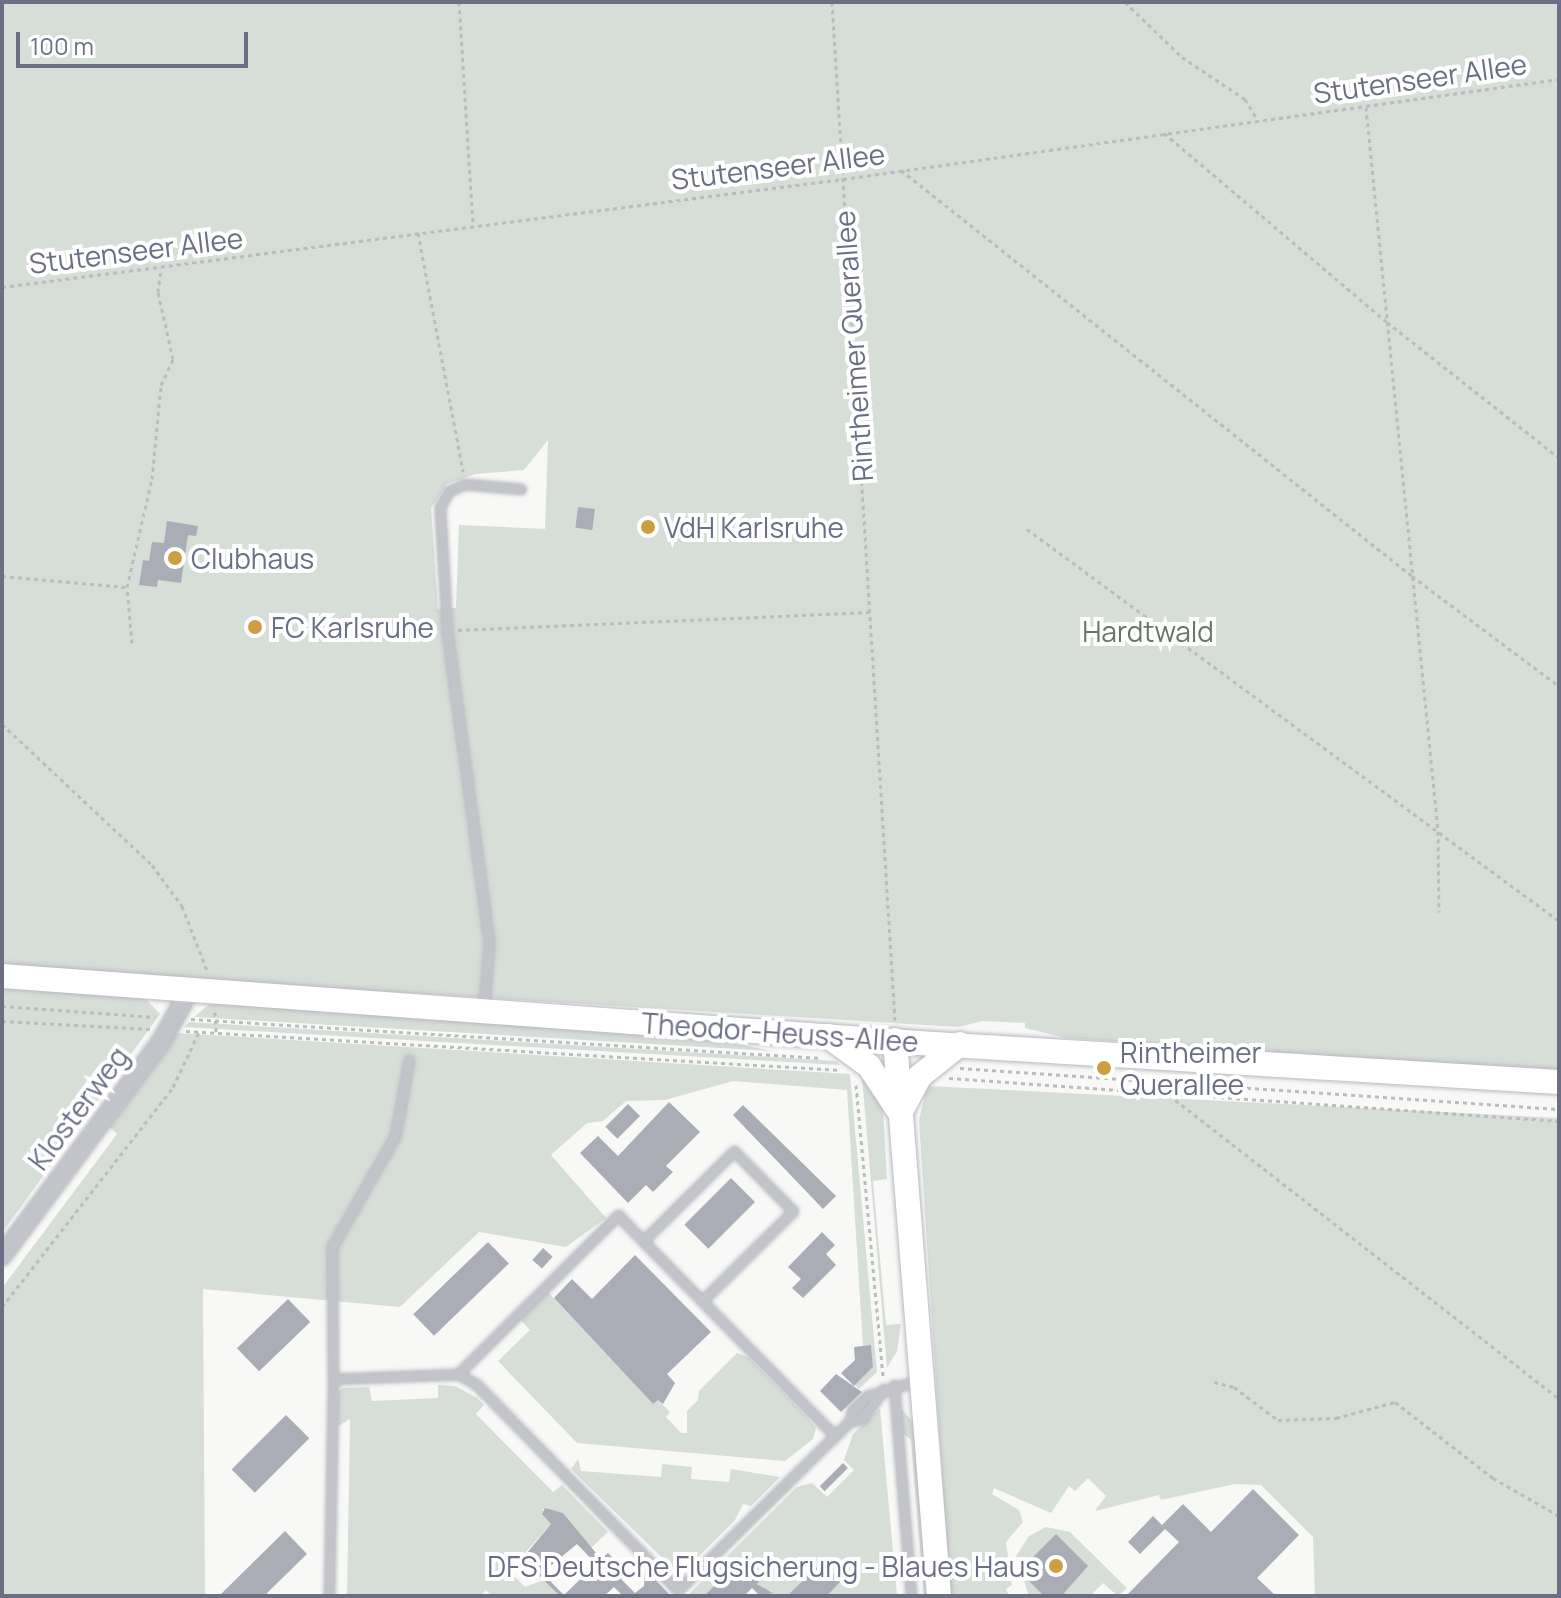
<!DOCTYPE html>
<html>
<head>
<meta charset="utf-8">
<style>
	body { margin:0 }
	#map { position:relative; width:1561px; height:1598px; overflow:hidden; background:#f8f9f7; font-family:Manrope,sans-serif }
	div>[style] { position:absolute }
	[style*='--x'] { left:calc(var(--x)*1px); top:calc(var(--y)*1px); width:calc(var(--w)*1px); rotate:calc(var(--a)*1deg) }
	.green>* { inset:0; background:#d7ddd7 }
	.building>* { inset:0; background:#abadb6; transform-origin:0 0 }
	.path>* { height:3px; margin-top:-1.5px; transform-origin:0; background:repeating-linear-gradient(90deg,#bbbcc0 0 4px,transparent 0 8px) }
	.roads { filter:drop-shadow(0 0 2px #b8b9c0) drop-shadow(0 0 2px #b8b9c0) }
	.lane>* { height:9px; margin:-4.5px; padding:0 4.5px; transform-origin:4.5px; border-radius:4.5px; background:#c3c4ca }
	.street>* { height:18px; margin:-9px; padding:0 9px; transform-origin:9px; border-radius:9px; background:#c3c4ca }
	.secondary>* { height:24px; margin:-12px; padding:0 12px; transform-origin:12px; border-radius:12px; background:#fff }
	.dots>* { width:22px; height:22px; translate:-50% -50%; box-sizing:border-box; border:4px solid #fff; border-radius:50% }
	span { translate:-50% -50%; white-space:nowrap; text-align:center; line-height:1.15; -webkit-text-stroke:8px #fff; paint-order:stroke }
	.street-label { font-size:28px; color:#6c6f84 }
	.poi-label { font-size:28px; color:#6c6f84 }
	.left { translate:0 -50%; text-align:left }
	.right { translate:-100% -50%; text-align:right }
	.park-label { font-size:28px; color:#667769 }
	.frame { position:absolute; inset:0; border:4px solid #6c6f84; pointer-events:none }
	.scale { position:absolute; left:16px; top:32px; width:232px; height:36px; box-sizing:border-box; border:4px solid #6c6f84; border-top:0; padding-left:10px; font-size:24px; line-height:28px; white-space:nowrap; color:#6c6f84; -webkit-text-stroke:6px #fff; paint-order:stroke }
</style>
</head>
<body>
<div id="map">
	<div class="green">
		<div style="clip-path:polygon(evenodd,2px 2px,1559px 2px,1559px 1071px,1066px 1038px,1025px 1028px,1025px 1023px,983px 1021px,958px 1027px,2px 968px,2px 2px,548px 440px,545px 529px,459px 525px,456px 608px,438px 609px,431px 508px,447px 484px,475px 474px,524px 470px,548px 440px)"></div>
		<div style="clip-path:polygon(2px 986px,144px 997px,160px 1014px,2px 1233px)"></div>
		<div style="clip-path:polygon(212px 1002px,692px 1034px,771px 1051px,194px 1017px)"></div>
		<div style="clip-path:polygon(189px 1022px,836px 1061px,840px 1065px,184px 1027px)"></div>
		<div style="clip-path:polygon(177px 1033px,850px 1074px,877px 1372px,859px 1389px,855px 1385px,873px 1367px,871px 1346px,863px 1346px,847px 1090px,733px 1081px,665px 1100px,626px 1101px,603px 1121px,587px 1123px,551px 1155px,606px 1218px,566px 1247px,479px 1232px,400px 1307px,203px 1289px,205px 1596px,2px 1596px,2px 1288px,117px 1134px,108px 1126px)"></div>
		<div style="clip-path:polygon(862px 1077px,883px 1108px,887px 1179px,873px 1181px,886px 1325px,901px 1324px,897px 1351px,887px 1368px)"></div>
		<div style="clip-path:polygon(927px 1086px,1559px 1118px,1559px 1596px,1315px 1596px,1313px 1537px,1261px 1485px,1235px 1484px,1161px 1500px,1159px 1495px,1095px 1511px,1106px 1496px,1088px 1478px,1075px 1491px,1069px 1486px,1051px 1513px,994px 1488px,992px 1494px,1019px 1510px,1023px 1522px,1006px 1542px,1012px 1585px,1006px 1589px,1009px 1596px,950px 1596px,919px 1120px)"></div>
		<div style="clip-path:polygon(547px 1291px,653px 1404px,658px 1400px,670px 1412px,666px 1417px,681px 1433px,687px 1433px,687px 1411px,698px 1400px,699px 1391px,737px 1353px,748px 1357px,806px 1416px,816px 1428px,813px 1439px,785px 1461px,577px 1443px,498px 1361px,530px 1330px,519px 1318px)"></div>
		<div style="clip-path:polygon(438px 1385px,455px 1386px,477px 1398px,484px 1405px,476px 1414px,553px 1492px,562px 1485px,608px 1532px,591px 1548px,563px 1513px,542px 1509px,551px 1524px,509px 1571px,525px 1587px,544px 1580px,560px 1596px,492px 1596px,486px 1590px,480px 1596px,347px 1596px,350px 1419px,337px 1427px,338px 1394px,342px 1388px,369px 1387px,372px 1401px,438px 1398px)"></div>
		<div style="clip-path:polygon(900px 1407px,913px 1422px,931px 1596px,924px 1596px,911px 1440px,902px 1433px)"></div>
		<div style="clip-path:polygon(880px 1408px,897px 1596px,827px 1596px,841px 1581px,822px 1562px,787px 1596px,769px 1596px,772px 1592px,757px 1584px,763px 1577px,744px 1557px,704px 1596px,687px 1596px,797px 1487px,812px 1483px,827px 1497px,854px 1470px,844px 1460px,853px 1434px)"></div>
		<div style="clip-path:polygon(578px 1459px,581px 1471px,661px 1477px,662px 1464px,692px 1467px,691px 1479px,729px 1482px,731px 1469px,780px 1477px,751px 1506px,743px 1504px,735px 1520px,692px 1563px,680px 1552px,677px 1555px,688px 1567px,680px 1575px,571px 1469px)"></div>
		<div style="clip-path:polygon(1046px 1527px,1070px 1532px,1127px 1588px,1118px 1596px,1103px 1583px,1090px 1596px,1029px 1596px,1016px 1556px,1029px 1536px)"></div>
	</div>
	<div class="building">
		<div style="left:578px;top:507px;width:17px;height:21px;rotate:7deg"></div>
		<div style="clip-path:polygon(167px 521px,198px 526px,196px 536px,188px 535px,181px 583px,158px 580px,157px 587px,139px 585px,143px 560px,149px 561px,152px 542px,164px 543px)"></div>
		<div style="clip-path:polygon(669px 1102px,700px 1132px,666px 1166px,673px 1172px,653px 1192px,646px 1185px,628px 1203px,580px 1153px,598px 1136px,618px 1156px)"></div>
		<div style="left:628px;top:1104px;width:17px;height:32px;rotate:45deg"></div>
		<div style="clip-path:polygon(743px 1105px,836px 1196px,823px 1209px,733px 1115px)"></div>
		<div style="left:731px;top:1178px;width:34px;height:66px;rotate:45deg"></div>
		<div style="clip-path:polygon(822px 1232px,835px 1245px,826px 1254px,836px 1265px,803px 1298px,792px 1288px,801px 1279px,788px 1267px)"></div>
		<div style="left:488px;top:1242px;width:30px;height:104px;rotate:46deg"></div>
		<div style="left:543px;top:1248px;width:13px;height:16px;rotate:42deg"></div>
		<div style="clip-path:polygon(635px 1255px,711px 1332px,667px 1374px,675px 1383px,663px 1404px,658px 1400px,653px 1404px,554px 1298px,572px 1279px,592px 1299px)"></div>
		<div style="left:288px;top:1299px;width:32px;height:71px;rotate:46deg"></div>
		<div style="clip-path:polygon(871px 1345px,873px 1367px,854px 1386px,841px 1373px,855px 1360px,854px 1347px)"></div>
		<div style="clip-path:polygon(836px 1374px,862px 1392px,841px 1412px,820px 1391px)"></div>
		<div style="left:286px;top:1415px;width:33px;height:77px;rotate:45deg"></div>
		<div style="left:843px;top:1463px;width:7px;height:33px;rotate:45deg"></div>
		<div style="clip-path:polygon(1253px 1489px,1299px 1535px,1257px 1578px,1276px 1596px,1126px 1596px,1179px 1542px,1165px 1529px,1140px 1554px,1128px 1542px,1153px 1516px,1162px 1525px,1183px 1504px,1211px 1532px)"></div>
		<div style="clip-path:polygon(evenodd,545px 1508px,563px 1513px,601px 1559px,608px 1553px,628px 1573px,621px 1579px,635px 1593px,644px 1586px,645px 1569px,671px 1596px,623px 1596px,614px 1587px,604px 1596px,560px 1596px,522px 1559px,551px 1524px,542px 1514px,545px 1508px,577px 1544px,596px 1564px,564px 1595px,542px 1573px,577px 1544px)"></div>
		<div style="clip-path:polygon(285px 1531px,307px 1554px,264px 1596px,219px 1596px)"></div>
		<div style="clip-path:polygon(1056px 1534px,1088px 1566px,1064px 1593px,1067px 1596px,1044px 1596px,1019px 1571px)"></div>
		<div style="clip-path:polygon(744px 1557px,763px 1577px,757px 1584px,773px 1593px,760px 1596px,752px 1588px,744px 1596px,704px 1596px)"></div>
		<div style="clip-path:polygon(822px 1562px,841px 1581px,827px 1596px,787px 1596px)"></div>
	</div>
	<div class="path">
		<div style="--x:459;--y:2;--w:222;--a:86.4"></div>
		<div style="--x:832;--y:2;--w:1020;--a:86.46"></div>
		<div style="--x:1125;--y:2;--w:79;--a:44"></div>
		<div style="--x:1182;--y:57;--w:76;--a:33.7"></div>
		<div style="--x:1245;--y:99;--w:23;--a:59"></div>
		<div style="--x:1366;--y:107;--w:728;--a:84.32"></div>
		<div style="--x:1438;--y:831;--w:81;--a:89.3"></div>
		<div style="--x:1164;--y:133;--w:292;--a:40.3"></div>
		<div style="--x:1387;--y:322;--w:219;--a:38.3"></div>
		<div style="--x:901;--y:170;--w:653;--a:38.47"></div>
		<div style="--x:1412;--y:576;--w:184;--a:36.8"></div>
		<div style="--x:418;--y:233;--w:243;--a:79.3"></div>
		<div style="--x:2;--y:287;--w:848;--a:-7.32"></div>
		<div style="--x:843;--y:179;--w:723;--a:-7.95"></div>
		<div style="--x:1027;--y:529;--w:661;--a:36.38"></div>
		<div style="--x:2;--y:576;--w:124;--a:5.1"></div>
		<div style="--x:458;--y:630;--w:412;--a:-2.5"></div>
		<div style="--x:132;--y:643;--w:56;--a:-95.1"></div>
		<div style="--x:127;--y:587;--w:111;--a:-77"></div>
		<div style="--x:152;--y:479;--w:94;--a:-84.5"></div>
		<div style="--x:161;--y:385;--w:29;--a:-65"></div>
		<div style="--x:173;--y:359;--w:69;--a:-102.6"></div>
		<div style="--x:158;--y:292;--w:24;--a:-83"></div>
		<div style="--x:2;--y:724;--w:206;--a:43.2"></div>
		<div style="--x:152;--y:865;--w:51;--a:53.8"></div>
		<div style="--x:182;--y:906;--w:72;--a:68.8"></div>
		<div style="--x:2;--y:1006;--w:153;--a:4.1"></div>
		<div style="--x:215;--y:1012;--w:20;--a:87"></div>
		<div style="--x:191;--y:1019;--w:632;--a:3.54"></div>
		<div style="--x:2;--y:1021;--w:148;--a:3.1"></div>
		<div style="--x:186;--y:1031;--w:656;--a:3.41"></div>
		<div style="--x:960;--y:1068;--w:600;--a:3.92"></div>
		<div style="--x:949;--y:1078;--w:612;--a:4.03"></div>
		<div style="--x:856;--y:1085;--w:292;--a:84.7"></div>
		<div style="--x:1169;--y:1095;--w:494;--a:37.9"></div>
		<div style="--x:2;--y:1307;--w:279;--a:-52.1"></div>
		<div style="--x:173;--y:1087;--w:61;--a:-64.7"></div>
		<div style="--x:1214;--y:1382;--w:21;--a:14"></div>
		<div style="--x:1234;--y:1387;--w:55;--a:36.9"></div>
		<div style="--x:1278;--y:1420;--w:58;--a:-2"></div>
		<div style="--x:1336;--y:1418;--w:61;--a:-15.2"></div>
		<div style="--x:1395;--y:1402;--w:124;--a:37.8"></div>
		<div style="--x:1493;--y:1478;--w:76;--a:29.9"></div>
	</div>
	<div class="roads">
		<div class="lane">
			<div style="--x:484;--y:1008;--w:66;--a:-85.7"></div>
			<div style="--x:489;--y:942;--w:315;--a:-97.7"></div>
			<div style="--x:447;--y:630;--w:123;--a:-93.3"></div>
			<div style="--x:440;--y:507;--w:18;--a:-61"></div>
			<div style="--x:449;--y:491;--w:17;--a:-24"></div>
			<div style="--x:465;--y:484;--w:56;--a:5.1"></div>
			<div style="--x:409;--y:1060;--w:77;--a:100.4"></div>
			<div style="--x:395;--y:1136;--w:128;--a:119.6"></div>
			<div style="--x:332;--y:1247;--w:132;--a:89.6"></div>
			<div style="--x:333;--y:1379;--w:125;--a:-2.3"></div>
			<div style="--x:458;--y:1374;--w:21;--a:29"></div>
			<div style="--x:476;--y:1384;--w:289;--a:45.6"></div>
			<div style="--x:678;--y:1590;--w:241;--a:-44.5"></div>
			<div style="--x:850;--y:1421;--w:11;--a:-80"></div>
			<div style="--x:852;--y:1410;--w:21;--a:-43"></div>
			<div style="--x:867;--y:1396;--w:55;--a:-16.8"></div>
			<div style="--x:702;--y:1301;--w:190;--a:45.4"></div>
			<div style="--x:458;--y:1374;--w:226;--a:-44.8"></div>
			<div style="--x:618;--y:1215;--w:36;--a:46"></div>
			<div style="--x:643;--y:1241;--w:84;--a:45.5"></div>
			<div style="--x:702;--y:1301;--w:128;--a:-44.7"></div>
			<div style="--x:793;--y:1211;--w:84;--a:-134.5"></div>
			<div style="--x:734;--y:1151;--w:128;--a:135.3"></div>
			<div style="--x:894;--y:1385;--w:212;--a:85.4"></div>
			<div style="--x:850;--y:1421;--w:12;--a:-9"></div>
			<div style="--x:862;--y:1419;--w:37;--a:-54"></div>
			<div style="--x:329;--y:1596;--w:217;--a:-88.9"></div>
		</div>
		<div class="street">
			<div style="--x:2;--y:1256;--w:267;--a:-53.4"></div>
			<div style="--x:161;--y:1042;--w:62;--a:-60.9"></div>
		</div>
		<div class="secondary">
			<div style="--x:2;--y:976;--w:918;--a:4.18"></div>
			<div style="--x:918;--y:1043;--w:642;--a:3.48"></div>
			<div style="--x:828;--y:1036;--w:51;--a:36.2"></div>
			<div style="--x:869;--y:1066;--w:53;--a:56.6"></div>
			<div style="--x:895;--y:1040;--w:558;--a:85.48"></div>
			<div style="--x:900;--y:1113;--w:42;--a:-61.6"></div>
			<div style="--x:920;--y:1076;--w:51;--a:-38.7"></div>
		</div>
	</div>
	<div class="dots">
		<div style="left:648px;top:527px;background:#ce9e42"></div>
		<div style="left:175px;top:558px;background:#ce9e42"></div>
		<div style="left:255px;top:627px;background:#ce9e42"></div>
		<div style="left:1104px;top:1068px;background:#ce9e42"></div>
		<div style="left:1056px;top:1566px;background:#ce9e42"></div>
	</div>
	<div class="street-label">
		<span style="left:1420px;top:78px;rotate:-8deg">Stutenseer Allee</span>
		<span style="left:778px;top:166px;rotate:-7deg">Stutenseer Allee</span>
		<span style="left:136px;top:250px;rotate:-7deg">Stutenseer Allee</span>
		<span style="left:853px;top:346px;rotate:-94deg">Rintheimer Querallee</span>
		<span style="left:780px;top:1032px;rotate:4deg">Theodor-Heuss-Allee</span>
		<span style="left:78px;top:1108px;rotate:-53deg">Klosterweg</span>
	</div>
	<div class="poi-label">
		<span class="left" style="left:664px;top:527px">VdH Karlsruhe</span>
		<span class="left" style="left:191px;top:558px">Clubhaus</span>
		<span class="left" style="left:271px;top:627px">FC Karlsruhe</span>
		<span class="left" style="left:1120px;top:1068px">Rintheimer<br>Querallee</span>
		<span class="right" style="left:1040px;top:1566px">DFS Deutsche Flugsicherung - Blaues Haus</span>
	</div>
	<div class="park-label">
		<span style="left:1148px;top:631px">Hardtwald</span>
	</div>
	<div class="frame"></div>
	<div class="scale">100 m</div>
</div>
</body>
</html>
